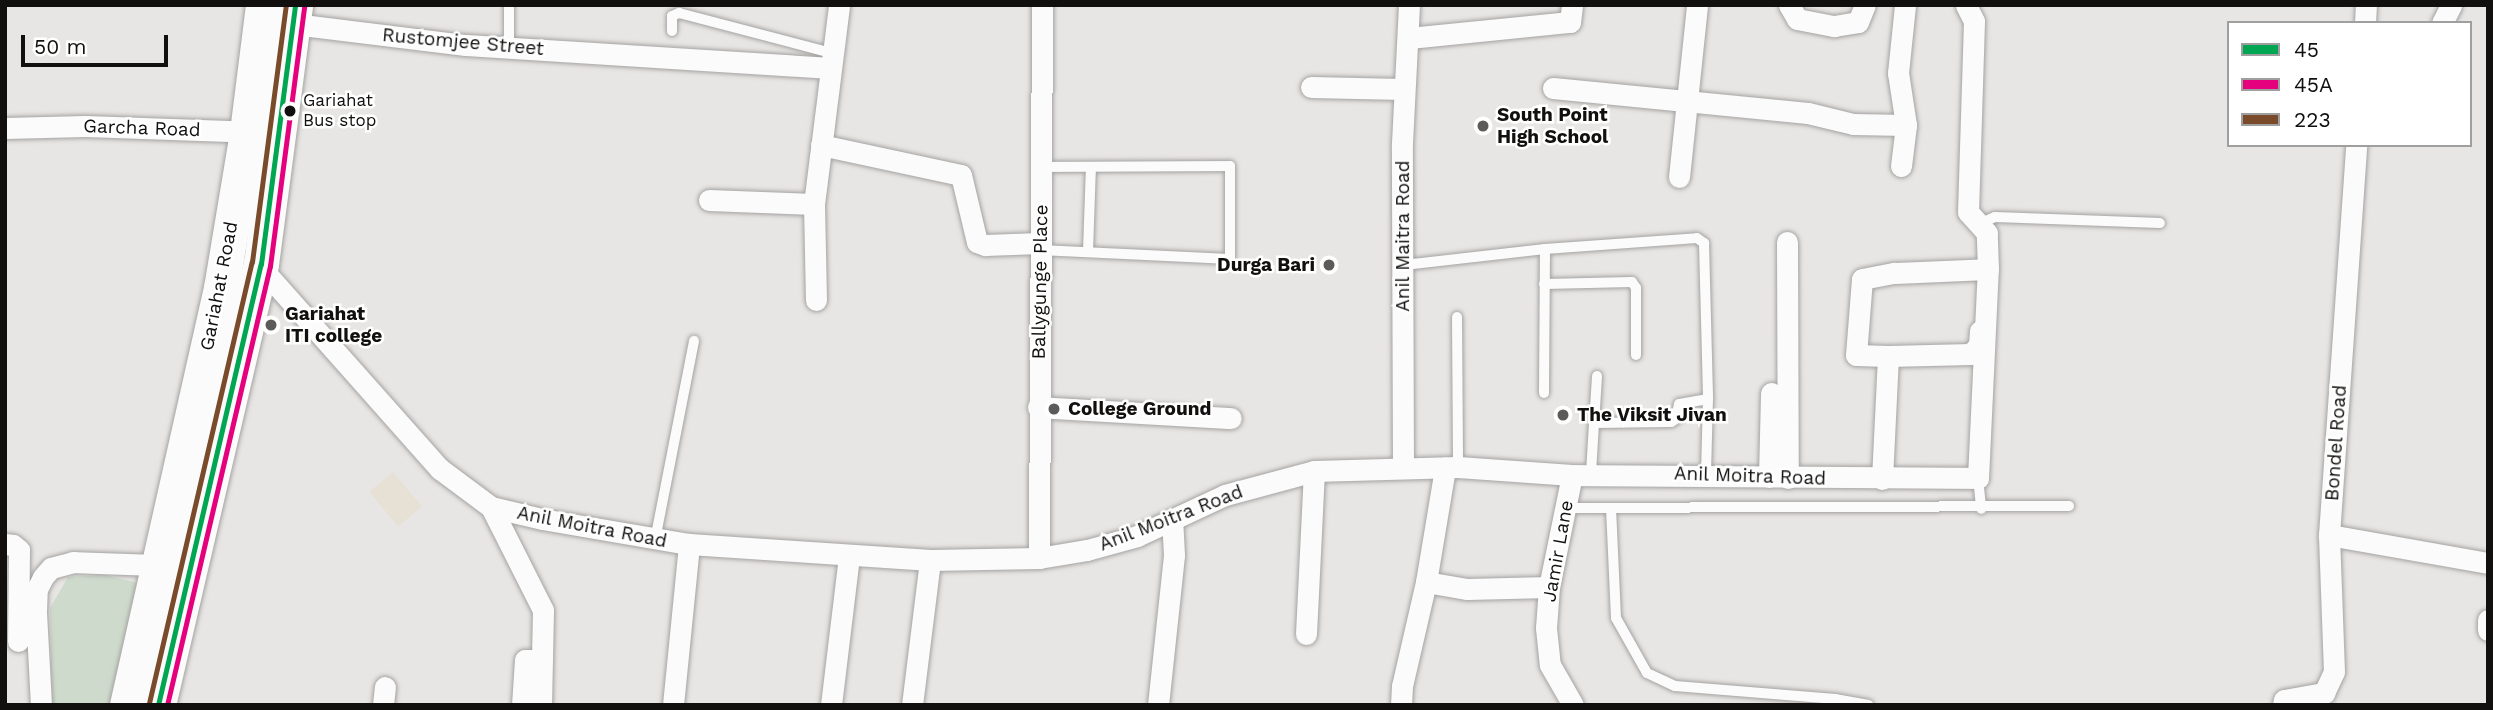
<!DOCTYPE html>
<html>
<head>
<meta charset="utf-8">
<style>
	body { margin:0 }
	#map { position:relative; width:2493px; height:710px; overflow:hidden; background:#e8e6e4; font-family:"Work Sans",sans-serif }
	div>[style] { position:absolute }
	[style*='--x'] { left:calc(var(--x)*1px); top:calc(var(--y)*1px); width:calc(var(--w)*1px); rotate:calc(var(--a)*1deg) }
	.commercial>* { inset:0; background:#e7e0d4; transform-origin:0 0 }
	.green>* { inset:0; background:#cedbcc }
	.roads { filter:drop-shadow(0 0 2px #a4a3a2) drop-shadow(0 0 2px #a4a3a2) }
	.lane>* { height:10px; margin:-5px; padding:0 5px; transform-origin:5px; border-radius:5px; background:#fcfbfb }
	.street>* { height:21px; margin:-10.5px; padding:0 10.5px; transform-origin:10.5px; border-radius:10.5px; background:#fcfbfb }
	.primary>* { height:35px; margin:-17.5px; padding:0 17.5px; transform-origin:17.5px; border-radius:17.5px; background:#fcfbfb }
	.bus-1>* { height:5px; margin:-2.5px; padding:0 2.5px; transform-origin:2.5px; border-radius:2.5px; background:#00a651 }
	.bus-2>* { height:5px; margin:-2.5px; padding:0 2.5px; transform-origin:2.5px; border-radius:2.5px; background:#e5007d }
	.bus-3>* { height:5px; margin:-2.5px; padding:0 2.5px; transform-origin:2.5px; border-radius:2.5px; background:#7a4b2a }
	.dots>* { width:19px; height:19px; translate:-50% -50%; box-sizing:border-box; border:4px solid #fff; border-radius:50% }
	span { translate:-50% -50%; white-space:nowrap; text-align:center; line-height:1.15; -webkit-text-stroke:5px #fff; paint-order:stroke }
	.bus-label { font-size:17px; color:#11100f }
	.left { translate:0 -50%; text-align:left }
	.street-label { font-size:19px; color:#11100f }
	.poi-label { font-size:19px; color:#11100f; font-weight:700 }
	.right { translate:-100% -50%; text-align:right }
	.frame { position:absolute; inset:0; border:7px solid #11100f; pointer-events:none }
	.legend { position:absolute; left:2227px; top:21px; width:245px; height:126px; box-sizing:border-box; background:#fff; border:2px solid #a09f9f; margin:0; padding:9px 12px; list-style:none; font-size:21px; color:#11100f }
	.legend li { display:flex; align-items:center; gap:14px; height:35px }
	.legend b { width:35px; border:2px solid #a09f9f }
	.scale { position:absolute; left:21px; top:35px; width:147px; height:32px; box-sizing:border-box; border:4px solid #11100f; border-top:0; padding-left:9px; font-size:21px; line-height:24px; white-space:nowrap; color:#11100f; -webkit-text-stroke:5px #fff; paint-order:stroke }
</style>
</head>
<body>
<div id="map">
	<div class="commercial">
		<div style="left:393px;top:472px;width:45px;height:31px;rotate:50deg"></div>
	</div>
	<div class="green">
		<div style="clip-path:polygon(105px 575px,142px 584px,111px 705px,52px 705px,50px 608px,68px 577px)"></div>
	</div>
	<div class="roads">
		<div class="lane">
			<div style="--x:509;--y:5;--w:43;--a:90"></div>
			<div style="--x:672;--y:31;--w:15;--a:-90"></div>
			<div style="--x:672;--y:16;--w:8;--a:-23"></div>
			<div style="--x:679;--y:13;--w:158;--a:14.7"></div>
			<div style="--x:1979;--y:224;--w:17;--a:-24"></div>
			<div style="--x:1995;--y:217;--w:165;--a:2.1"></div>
			<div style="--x:1545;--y:249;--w:152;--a:-4.1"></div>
			<div style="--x:1697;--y:238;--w:9;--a:36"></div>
			<div style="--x:1704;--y:243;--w:156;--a:88.5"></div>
			<div style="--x:1708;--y:399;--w:29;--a:170"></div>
			<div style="--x:1679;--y:404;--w:15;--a:101"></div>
			<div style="--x:1676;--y:419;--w:6;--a:149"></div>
			<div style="--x:1671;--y:422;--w:77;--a:179.3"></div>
			<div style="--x:1594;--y:423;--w:50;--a:93.4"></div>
			<div style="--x:1040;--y:250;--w:190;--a:2.7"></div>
			<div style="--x:1230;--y:259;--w:93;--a:-90"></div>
			<div style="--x:1230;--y:166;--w:188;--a:179.7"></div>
			<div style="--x:1088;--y:251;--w:84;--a:-88"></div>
			<div style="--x:1404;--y:265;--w:142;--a:-6.5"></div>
			<div style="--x:1545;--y:249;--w:144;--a:90.4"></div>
			<div style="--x:1544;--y:284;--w:88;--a:-1.3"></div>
			<div style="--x:1632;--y:282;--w:7;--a:56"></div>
			<div style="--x:1636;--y:288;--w:67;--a:90"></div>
			<div style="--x:1457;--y:317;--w:150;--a:89.6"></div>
			<div style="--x:1594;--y:423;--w:47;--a:-86.3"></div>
			<div style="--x:1706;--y:474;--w:75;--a:-88.5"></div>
			<div style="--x:1978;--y:478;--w:31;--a:84"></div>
			<div style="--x:1566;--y:508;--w:503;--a:-0.23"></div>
			<div style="--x:1611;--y:508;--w:110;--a:87.4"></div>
			<div style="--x:1616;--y:618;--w:63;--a:60.6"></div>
			<div style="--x:1647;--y:673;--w:31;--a:25"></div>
			<div style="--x:1675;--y:686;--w:161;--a:4.6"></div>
			<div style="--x:1835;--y:699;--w:34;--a:10"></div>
			<div style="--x:655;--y:540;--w:203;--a:-78.9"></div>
		</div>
		<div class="street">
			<div style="--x:1789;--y:5;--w:16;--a:60"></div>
			<div style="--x:1797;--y:19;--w:38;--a:11"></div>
			<div style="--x:1834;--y:26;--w:24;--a:-9"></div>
			<div style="--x:1858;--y:22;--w:18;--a:-68"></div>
			<div style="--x:2365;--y:23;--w:18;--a:-87"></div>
			<div style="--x:2442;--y:23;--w:20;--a:-63"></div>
			<div style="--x:294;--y:24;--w:173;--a:7"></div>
			<div style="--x:466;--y:45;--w:365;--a:3.6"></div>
			<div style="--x:1409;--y:38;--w:162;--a:-5.7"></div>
			<div style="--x:1570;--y:22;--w:17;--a:-83"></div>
			<div style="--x:1311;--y:87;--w:92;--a:1.2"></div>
			<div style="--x:1553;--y:88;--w:256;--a:5.6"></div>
			<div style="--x:1808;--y:113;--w:46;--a:13.7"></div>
			<div style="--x:1853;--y:124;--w:53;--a:1.1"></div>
			<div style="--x:1906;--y:125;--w:53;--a:-98.7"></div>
			<div style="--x:1898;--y:73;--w:68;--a:-84.1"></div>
			<div style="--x:5;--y:128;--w:80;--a:-1.4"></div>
			<div style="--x:85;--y:126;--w:173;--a:2"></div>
			<div style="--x:821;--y:145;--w:143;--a:12.1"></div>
			<div style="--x:961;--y:175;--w:69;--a:76.6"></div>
			<div style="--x:977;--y:242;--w:9;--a:21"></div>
			<div style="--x:985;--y:245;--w:55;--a:-2.1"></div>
			<div style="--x:1901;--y:166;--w:41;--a:-83"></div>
			<div style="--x:1679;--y:177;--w:173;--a:-84"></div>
			<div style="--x:709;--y:200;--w:105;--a:2.2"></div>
			<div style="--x:1787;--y:242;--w:236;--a:89.8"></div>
			<div style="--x:256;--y:262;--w:277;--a:48.4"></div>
			<div style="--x:440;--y:469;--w:64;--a:36.7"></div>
			<div style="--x:491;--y:507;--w:115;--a:63.2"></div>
			<div style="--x:543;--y:610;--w:95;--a:91.2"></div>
			<div style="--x:816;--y:300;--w:96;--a:-91.2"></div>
			<div style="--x:814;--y:204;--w:201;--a:-82.8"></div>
			<div style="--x:1888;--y:356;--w:83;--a:-1.4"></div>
			<div style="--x:1971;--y:354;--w:12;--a:-48"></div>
			<div style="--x:1979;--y:345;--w:14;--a:-86"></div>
			<div style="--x:1038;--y:407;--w:193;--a:3.3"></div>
			<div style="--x:1403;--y:468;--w:325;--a:-90.2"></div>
			<div style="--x:1402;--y:143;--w:138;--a:-87.1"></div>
			<div style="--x:1572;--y:475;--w:114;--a:101.6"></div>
			<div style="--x:1549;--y:587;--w:41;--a:94.2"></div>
			<div style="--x:1546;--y:628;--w:37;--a:84"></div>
			<div style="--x:1550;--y:665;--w:46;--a:60.1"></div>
			<div style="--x:1769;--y:477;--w:84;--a:-88.6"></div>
			<div style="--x:1882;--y:479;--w:123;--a:-87.2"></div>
			<div style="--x:1888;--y:356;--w:32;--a:-178"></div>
			<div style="--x:1856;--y:355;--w:76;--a:-85.5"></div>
			<div style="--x:1862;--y:279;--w:33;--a:-11"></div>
			<div style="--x:1894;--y:273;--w:94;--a:-2.4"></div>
			<div style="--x:491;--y:507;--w:52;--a:13.2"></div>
			<div style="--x:542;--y:519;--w:149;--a:9.7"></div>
			<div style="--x:689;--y:544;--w:242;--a:3.8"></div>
			<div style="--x:930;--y:560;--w:109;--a:-1.1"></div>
			<div style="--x:1039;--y:558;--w:49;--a:-9.5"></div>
			<div style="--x:1087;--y:550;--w:52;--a:-15.6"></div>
			<div style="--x:1137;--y:536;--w:97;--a:-25"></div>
			<div style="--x:1225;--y:495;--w:92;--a:-15.1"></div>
			<div style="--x:1314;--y:471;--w:144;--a:-1.6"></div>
			<div style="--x:1458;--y:467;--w:114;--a:4"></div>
			<div style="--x:1572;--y:475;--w:406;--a:0.4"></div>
			<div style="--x:1978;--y:478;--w:209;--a:-87.3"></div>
			<div style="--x:1988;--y:269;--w:36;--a:-92"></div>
			<div style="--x:1987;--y:233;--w:28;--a:-132"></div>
			<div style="--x:1968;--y:212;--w:191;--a:-88.2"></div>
			<div style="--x:1974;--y:21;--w:18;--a:-117"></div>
			<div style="--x:2329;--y:535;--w:161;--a:10"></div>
			<div style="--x:5;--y:544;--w:8;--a:7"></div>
			<div style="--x:13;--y:545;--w:8;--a:40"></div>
			<div style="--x:19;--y:550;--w:91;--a:90.6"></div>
			<div style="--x:1039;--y:558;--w:553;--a:-89.69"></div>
			<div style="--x:1426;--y:582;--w:42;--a:9.7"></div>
			<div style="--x:1467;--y:589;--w:82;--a:-1.4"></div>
			<div style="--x:2488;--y:620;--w:10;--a:90"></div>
			<div style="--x:1306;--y:634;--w:163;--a:-87.2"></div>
			<div style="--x:41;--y:705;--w:93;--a:-93.1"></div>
			<div style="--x:36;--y:612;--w:23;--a:-88"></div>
			<div style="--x:37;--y:589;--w:13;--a:-63"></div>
			<div style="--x:43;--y:577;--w:12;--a:-48"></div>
			<div style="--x:51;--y:568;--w:23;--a:-15"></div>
			<div style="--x:73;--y:562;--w:87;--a:2"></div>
			<div style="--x:383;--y:705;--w:18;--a:-84"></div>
			<div style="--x:522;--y:705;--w:45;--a:-86.2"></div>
			<div style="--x:525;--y:660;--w:17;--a:0"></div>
			<div style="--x:673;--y:705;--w:162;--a:-84.3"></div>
			<div style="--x:831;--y:705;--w:149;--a:-83.1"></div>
			<div style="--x:912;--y:705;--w:146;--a:-82.9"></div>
			<div style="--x:1158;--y:705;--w:151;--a:-83.9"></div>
			<div style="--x:1174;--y:555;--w:34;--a:-93"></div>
			<div style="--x:1401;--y:705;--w:19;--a:-87"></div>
			<div style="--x:1402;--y:686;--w:107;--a:-77"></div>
			<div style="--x:1426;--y:582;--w:116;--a:-80.5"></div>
			<div style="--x:2283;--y:705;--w:5;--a:-79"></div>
			<div style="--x:2284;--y:700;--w:41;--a:-9.9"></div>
			<div style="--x:2324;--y:693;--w:23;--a:-65"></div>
			<div style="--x:2334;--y:672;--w:137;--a:-92.1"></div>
			<div style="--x:2329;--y:535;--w:391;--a:-86"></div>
		</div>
		<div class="primary">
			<div style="--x:127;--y:705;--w:427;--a:-77.3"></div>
			<div style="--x:221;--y:288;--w:158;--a:-80.5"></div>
			<div style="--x:247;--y:132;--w:128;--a:-82.8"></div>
			<div style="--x:158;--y:705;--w:453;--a:-76.9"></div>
			<div style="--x:261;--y:264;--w:261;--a:-82.5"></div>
		</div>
	</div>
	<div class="bus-1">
		<div style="--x:158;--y:705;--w:453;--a:-76.9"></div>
		<div style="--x:261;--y:264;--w:261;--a:-82.5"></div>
	</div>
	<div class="bus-2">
		<div style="--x:167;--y:705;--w:451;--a:-76.8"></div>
		<div style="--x:270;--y:266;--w:262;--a:-82.5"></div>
	</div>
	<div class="bus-3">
		<div style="--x:149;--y:703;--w:453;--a:-76.9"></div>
		<div style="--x:252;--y:262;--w:259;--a:-82.5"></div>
	</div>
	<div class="dots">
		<div style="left:290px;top:111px;background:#11100f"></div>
		<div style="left:1483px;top:126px;background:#5c5b5a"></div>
		<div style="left:1329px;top:265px;background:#5c5b5a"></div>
		<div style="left:271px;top:325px;background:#5c5b5a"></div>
		<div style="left:1054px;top:409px;background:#5c5b5a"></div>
		<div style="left:1563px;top:415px;background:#5c5b5a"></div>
	</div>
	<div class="bus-label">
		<span class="left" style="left:303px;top:111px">Gariahat<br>Bus stop</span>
	</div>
	<div class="street-label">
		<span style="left:463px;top:42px;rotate:5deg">Rustomjee Street</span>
		<span style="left:142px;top:128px;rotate:2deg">Garcha Road</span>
		<span style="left:1403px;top:236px;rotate:-90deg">Anil Maitra Road</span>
		<span style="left:1040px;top:282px;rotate:-89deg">Ballygunge Place</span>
		<span style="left:219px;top:286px;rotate:-79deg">Gariahat Road</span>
		<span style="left:2336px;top:443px;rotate:-86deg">Bondel Road</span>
		<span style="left:1750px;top:476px;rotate:2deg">Anil Moitra Road</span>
		<span style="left:1171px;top:518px;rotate:-21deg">Anil Moitra Road</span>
		<span style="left:592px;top:527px;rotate:11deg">Anil Moitra Road</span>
		<span style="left:1558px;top:551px;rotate:-80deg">Jamir Lane</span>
	</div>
	<div class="poi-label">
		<span class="left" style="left:1497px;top:126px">South Point<br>High School</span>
		<span class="right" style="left:1315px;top:265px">Durga Bari</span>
		<span class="left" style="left:285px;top:325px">Gariahat<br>ITI college</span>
		<span class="left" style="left:1068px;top:409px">College Ground</span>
		<span class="left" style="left:1577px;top:415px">The Viksit Jivan</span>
	</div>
	<div class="frame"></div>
	<ul class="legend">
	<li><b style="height:9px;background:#00a651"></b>45</li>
	<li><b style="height:9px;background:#e5007d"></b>45A</li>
	<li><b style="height:9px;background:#7a4b2a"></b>223</li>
	</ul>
	<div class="scale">50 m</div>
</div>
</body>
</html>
